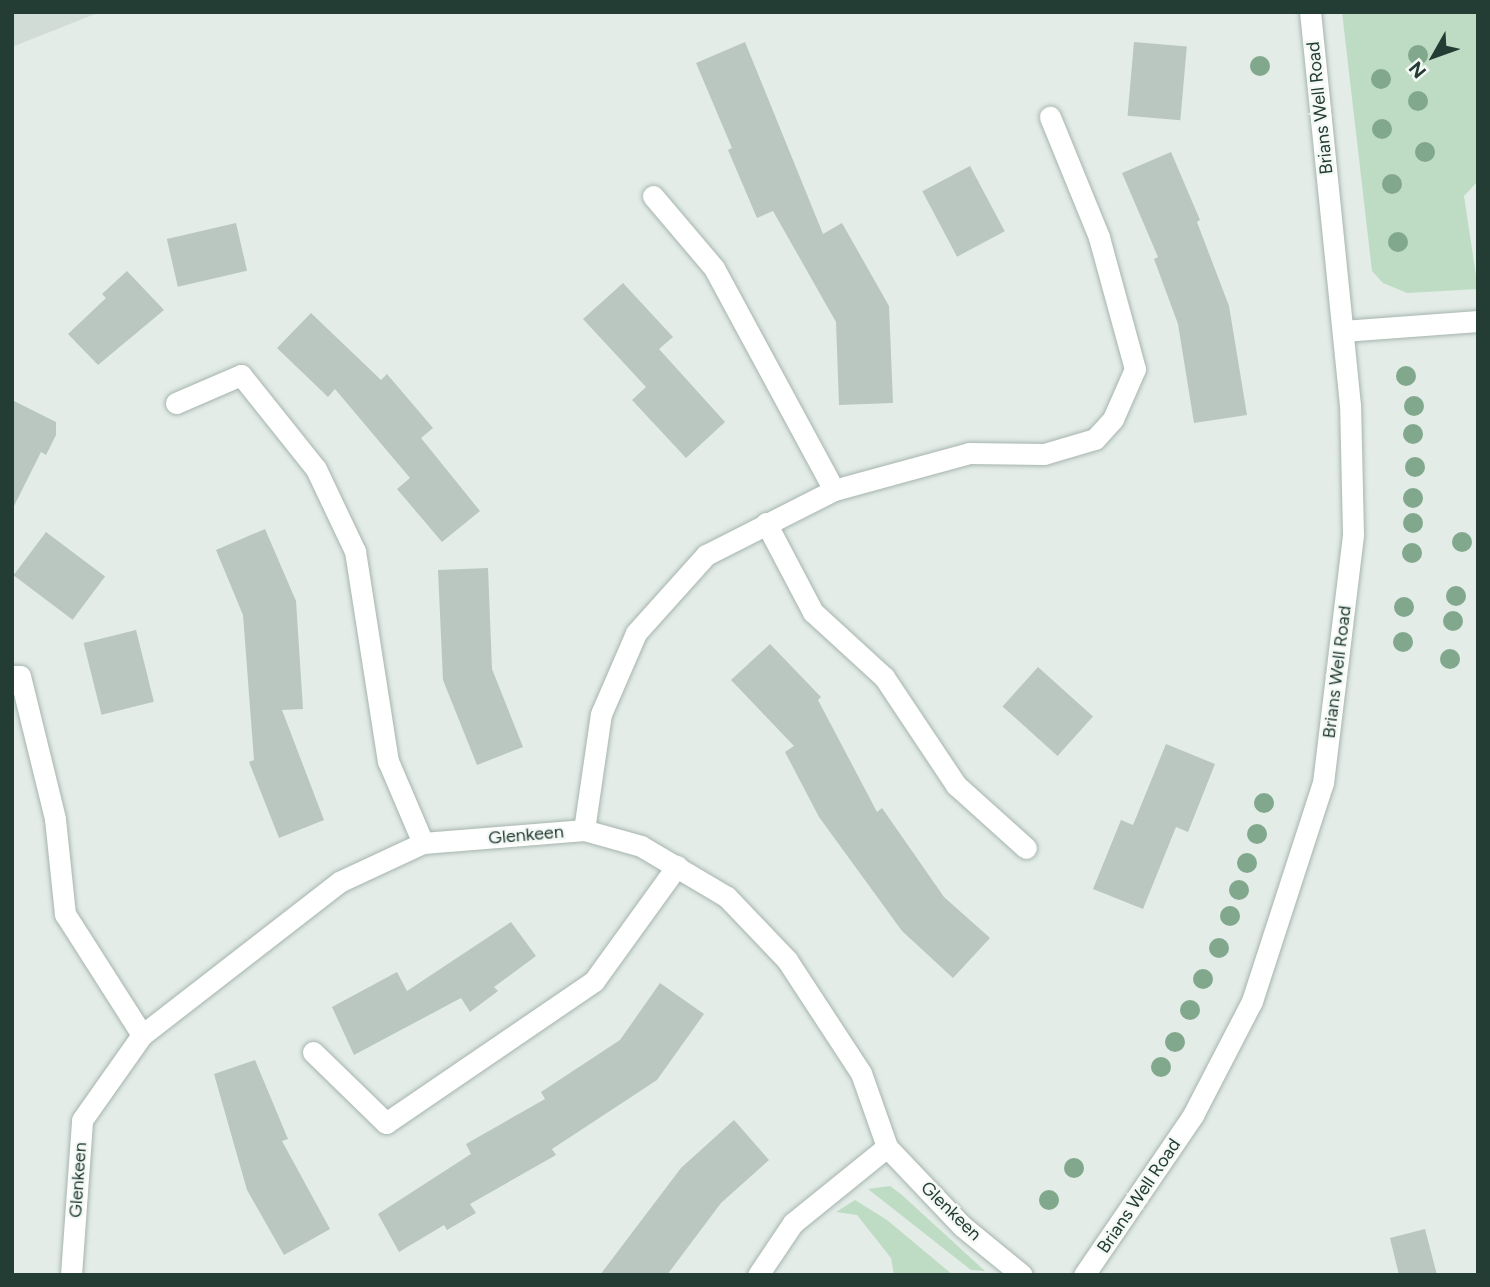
<!DOCTYPE html>
<html>
<head>
<meta charset="utf-8">
<style>
	body { margin:0 }
	#map { position:relative; width:1490px; height:1287px; overflow:hidden; background:#e3ece7; font-family:Figtree,sans-serif }
	div>[style] { position:absolute }
	[style*='--x'] { left:calc(var(--x)*1px); top:calc(var(--y)*1px); width:calc(var(--w)*1px); rotate:calc(var(--a)*1deg) }
	.built>* { inset:0; background:#d2dcd6 }
	.green>* { inset:0; background:#bedcc3 }
	.building>* { inset:0; background:#b9c7c0; transform-origin:0 0 }
	.roads { filter:drop-shadow(0 0 2px #a6b4ae) drop-shadow(0 0 2px #a6b4ae) }
	.street>* { height:21px; margin:-10.5px; padding:0 10.5px; transform-origin:10.5px; border-radius:10.5px; background:#fff }
	.trees>* { width:20px; height:20px; margin:-10px; border-radius:50%; background:#81a88d }
	span { translate:-50% -50%; white-space:nowrap; text-align:center; line-height:1.15; -webkit-text-stroke:5px #f4f9f6; paint-order:stroke }
	.street-label { font-size:18px; color:#243d34 }
	.frame { position:absolute; inset:0; border:14px solid #243d34; pointer-events:none }
	.north { position:absolute; left:1399px; top:21px; width:70px; height:70px; -webkit-text-stroke:5px #f4f9f6; paint-order:stroke; rotate:230deg; font-size:19px; font-weight:700; line-height:28px; text-align:center; color:#243d34 }
	.north::after { content:''; display:block; margin:auto; width:24px; height:32px; background:#243d34; clip-path:polygon(50% 0,100% 100%,50% 72%,0 100%) }
</style>
</head>
<body>
<div id="map">
	<div class="built">
		<div style="clip-path:polygon(12px 12px,100px 12px,12px 47px)"></div>
	</div>
	<div class="green">
		<div style="clip-path:polygon(1342px 12px,1478px 12px,1478px 181px,1464px 196px,1478px 289px,1407px 293px,1383px 283px,1372px 271px)"></div>
		<div style="clip-path:polygon(890px 1186px,902px 1195px,985px 1271px,971px 1270px,868px 1189px)"></div>
		<div style="clip-path:polygon(855px 1200px,887px 1220px,953px 1275px,894px 1275px,891px 1258px,857px 1215px,836px 1212px)"></div>
	</div>
	<div class="building">
		<div style="clip-path:polygon(745px 42px,823px 234px,842px 223px,889px 306px,893px 403px,839px 405px,836px 322px,773px 211px,757px 218px,728px 150px,732px 148px,696px 63px)"></div>
		<div style="left:1134px;top:42px;width:53px;height:74px;rotate:5deg"></div>
		<div style="clip-path:polygon(1171px 152px,1200px 220px,1197px 222px,1229px 306px,1247px 415px,1194px 423px,1178px 324px,1154px 259px,1158px 257px,1122px 173px)"></div>
		<div style="left:970px;top:166px;width:74px;height:54px;rotate:62deg"></div>
		<div style="left:236px;top:223px;width:49px;height:71px;rotate:77deg"></div>
		<div style="clip-path:polygon(127px 271px,164px 310px,98px 365px,68px 334px,106px 298px,102px 294px)"></div>
		<div style="clip-path:polygon(623px 283px,673px 337px,659px 349px,725px 422px,686px 458px,632px 400px,646px 387px,583px 319px)"></div>
		<div style="clip-path:polygon(311px 313px,381px 380px,387px 374px,433px 428px,421px 438px,480px 511px,442px 542px,397px 489px,410px 478px,335px 389px,328px 397px,277px 348px)"></div>
		<div style="clip-path:polygon(12px 400px,56px 422px,56px 435px,46px 455px,41px 452px,12px 510px)"></div>
		<div style="clip-path:polygon(265px 529px,296px 601px,303px 709px,282px 710px,324px 820px,279px 838px,249px 762px,254px 760px,243px 615px,216px 550px)"></div>
		<div style="left:46px;top:532px;width:74px;height:54px;rotate:37deg"></div>
		<div style="clip-path:polygon(488px 568px,492px 669px,523px 747px,477px 765px,443px 680px,438px 570px)"></div>
		<div style="left:136px;top:630px;width:74px;height:54px;rotate:76deg"></div>
		<div style="clip-path:polygon(770px 644px,821px 697px,818px 700px,877px 812px,882px 808px,944px 897px,990px 938px,953px 978px,902px 931px,819px 817px,785px 752px,794px 746px,731px 680px)"></div>
		<div style="left:1038px;top:667px;width:74px;height:53px;rotate:42deg"></div>
		<div style="clip-path:polygon(1166px 744px,1215px 764px,1188px 832px,1176px 827px,1143px 909px,1093px 889px,1121px 820px,1133px 825px)"></div>
		<div style="clip-path:polygon(511px 922px,536px 956px,494px 987px,498px 991px,470px 1012px,461px 998px,354px 1055px,332px 1007px,397px 972px,407px 991px)"></div>
		<div style="clip-path:polygon(660px 983px,704px 1014px,657px 1080px,552px 1149px,556px 1155px,470px 1204px,476px 1213px,447px 1230px,444px 1225px,399px 1252px,378px 1214px,471px 1154px,466px 1144px,545px 1099px,541px 1092px,620px 1040px)"></div>
		<div style="clip-path:polygon(255px 1060px,288px 1139px,282px 1141px,330px 1229px,284px 1255px,247px 1190px,214px 1074px)"></div>
		<div style="clip-path:polygon(734px 1120px,769px 1160px,721px 1203px,667px 1275px,600px 1275px,681px 1168px)"></div>
		<div style="clip-path:polygon(1425px 1229px,1437px 1275px,1399px 1275px,1390px 1238px)"></div>
	</div>
	<div class="roads">
		<div class="street">
			<div style="--x:653;--y:196;--w:94;--a:49.7"></div>
			<div style="--x:714;--y:268;--w:252;--a:61.6"></div>
			<div style="--x:1343;--y:331;--w:135;--a:-4.2"></div>
			<div style="--x:176;--y:403;--w:71;--a:-23.3"></div>
			<div style="--x:241;--y:375;--w:120;--a:51.4"></div>
			<div style="--x:316;--y:469;--w:91;--a:64.6"></div>
			<div style="--x:355;--y:551;--w:213;--a:81.1"></div>
			<div style="--x:388;--y:761;--w:89;--a:66.9"></div>
			<div style="--x:766;--y:523;--w:101;--a:62.2"></div>
			<div style="--x:813;--y:612;--w:96;--a:42.5"></div>
			<div style="--x:884;--y:677;--w:130;--a:56.3"></div>
			<div style="--x:956;--y:785;--w:94;--a:42"></div>
			<div style="--x:12;--y:676;--w:8;--a:0"></div>
			<div style="--x:20;--y:676;--w:147;--a:76.2"></div>
			<div style="--x:55;--y:819;--w:96;--a:84"></div>
			<div style="--x:65;--y:914;--w:143;--a:57.5"></div>
			<div style="--x:584;--y:830;--w:117;--a:-81.7"></div>
			<div style="--x:601;--y:714;--w:88;--a:-66.6"></div>
			<div style="--x:636;--y:633;--w:105;--a:-48.1"></div>
			<div style="--x:706;--y:555;--w:144;--a:-26.9"></div>
			<div style="--x:834;--y:490;--w:140;--a:-15.3"></div>
			<div style="--x:969;--y:453;--w:75;--a:0.8"></div>
			<div style="--x:1044;--y:454;--w:53;--a:-16.4"></div>
			<div style="--x:1095;--y:439;--w:27;--a:-48"></div>
			<div style="--x:1113;--y:419;--w:55;--a:-66.3"></div>
			<div style="--x:1135;--y:369;--w:137;--a:-105.3"></div>
			<div style="--x:1099;--y:237;--w:130;--a:-112.2"></div>
			<div style="--x:313;--y:1052;--w:102;--a:44.2"></div>
			<div style="--x:386;--y:1123;--w:252;--a:-34.3"></div>
			<div style="--x:594;--y:981;--w:142;--a:-54.2"></div>
			<div style="--x:71;--y:1275;--w:155;--a:-85.9"></div>
			<div style="--x:82;--y:1120;--w:104;--a:-54.8"></div>
			<div style="--x:142;--y:1035;--w:249;--a:-37.8"></div>
			<div style="--x:339;--y:882;--w:93;--a:-24.9"></div>
			<div style="--x:423;--y:843;--w:162;--a:-4.6"></div>
			<div style="--x:584;--y:830;--w:59;--a:15.7"></div>
			<div style="--x:641;--y:846;--w:100;--a:30.7"></div>
			<div style="--x:727;--y:897;--w:87;--a:46.4"></div>
			<div style="--x:787;--y:960;--w:135;--a:56.8"></div>
			<div style="--x:861;--y:1073;--w:78;--a:70.6"></div>
			<div style="--x:887;--y:1147;--w:109;--a:46.5"></div>
			<div style="--x:962;--y:1226;--w:77;--a:39.2"></div>
			<div style="--x:758;--y:1275;--w:63;--a:-56.1"></div>
			<div style="--x:793;--y:1223;--w:121;--a:-39"></div>
			<div style="--x:1084;--y:1275;--w:194;--a:-55.7"></div>
			<div style="--x:1193;--y:1115;--w:128;--a:-62.6"></div>
			<div style="--x:1252;--y:1001;--w:229;--a:-72"></div>
			<div style="--x:1323;--y:783;--w:251;--a:-83.1"></div>
			<div style="--x:1353;--y:534;--w:129;--a:-91.3"></div>
			<div style="--x:1350;--y:405;--w:395;--a:-95.8"></div>
		</div>
	</div>
	<div class="trees">
		<div style="left:1418px;top:55px"></div>
		<div style="left:1260px;top:66px"></div>
		<div style="left:1381px;top:79px"></div>
		<div style="left:1418px;top:101px"></div>
		<div style="left:1382px;top:129px"></div>
		<div style="left:1425px;top:152px"></div>
		<div style="left:1392px;top:184px"></div>
		<div style="left:1398px;top:242px"></div>
		<div style="left:1406px;top:376px"></div>
		<div style="left:1414px;top:406px"></div>
		<div style="left:1413px;top:434px"></div>
		<div style="left:1415px;top:467px"></div>
		<div style="left:1413px;top:498px"></div>
		<div style="left:1413px;top:523px"></div>
		<div style="left:1462px;top:542px"></div>
		<div style="left:1412px;top:553px"></div>
		<div style="left:1456px;top:596px"></div>
		<div style="left:1404px;top:607px"></div>
		<div style="left:1453px;top:621px"></div>
		<div style="left:1403px;top:642px"></div>
		<div style="left:1450px;top:659px"></div>
		<div style="left:1264px;top:803px"></div>
		<div style="left:1257px;top:834px"></div>
		<div style="left:1247px;top:863px"></div>
		<div style="left:1239px;top:890px"></div>
		<div style="left:1230px;top:916px"></div>
		<div style="left:1219px;top:948px"></div>
		<div style="left:1203px;top:979px"></div>
		<div style="left:1190px;top:1010px"></div>
		<div style="left:1175px;top:1042px"></div>
		<div style="left:1161px;top:1067px"></div>
		<div style="left:1074px;top:1168px"></div>
		<div style="left:1049px;top:1200px"></div>
	</div>
	<div class="street-label">
		<span style="left:1320px;top:108px;rotate:-96deg">Brians Well Road</span>
		<span style="left:1337px;top:672px;rotate:-83deg">Brians Well Road</span>
		<span style="left:526px;top:835px;rotate:-5deg">Glenkeen</span>
		<span style="left:78px;top:1180px;rotate:-86deg">Glenkeen</span>
		<span style="left:1139px;top:1196px;rotate:-56deg">Brians Well Road</span>
		<span style="left:951px;top:1211px;rotate:44deg">Glenkeen</span>
	</div>
	<div class="frame"></div>
	<div class="north">N</div>
</div>
</body>
</html>
